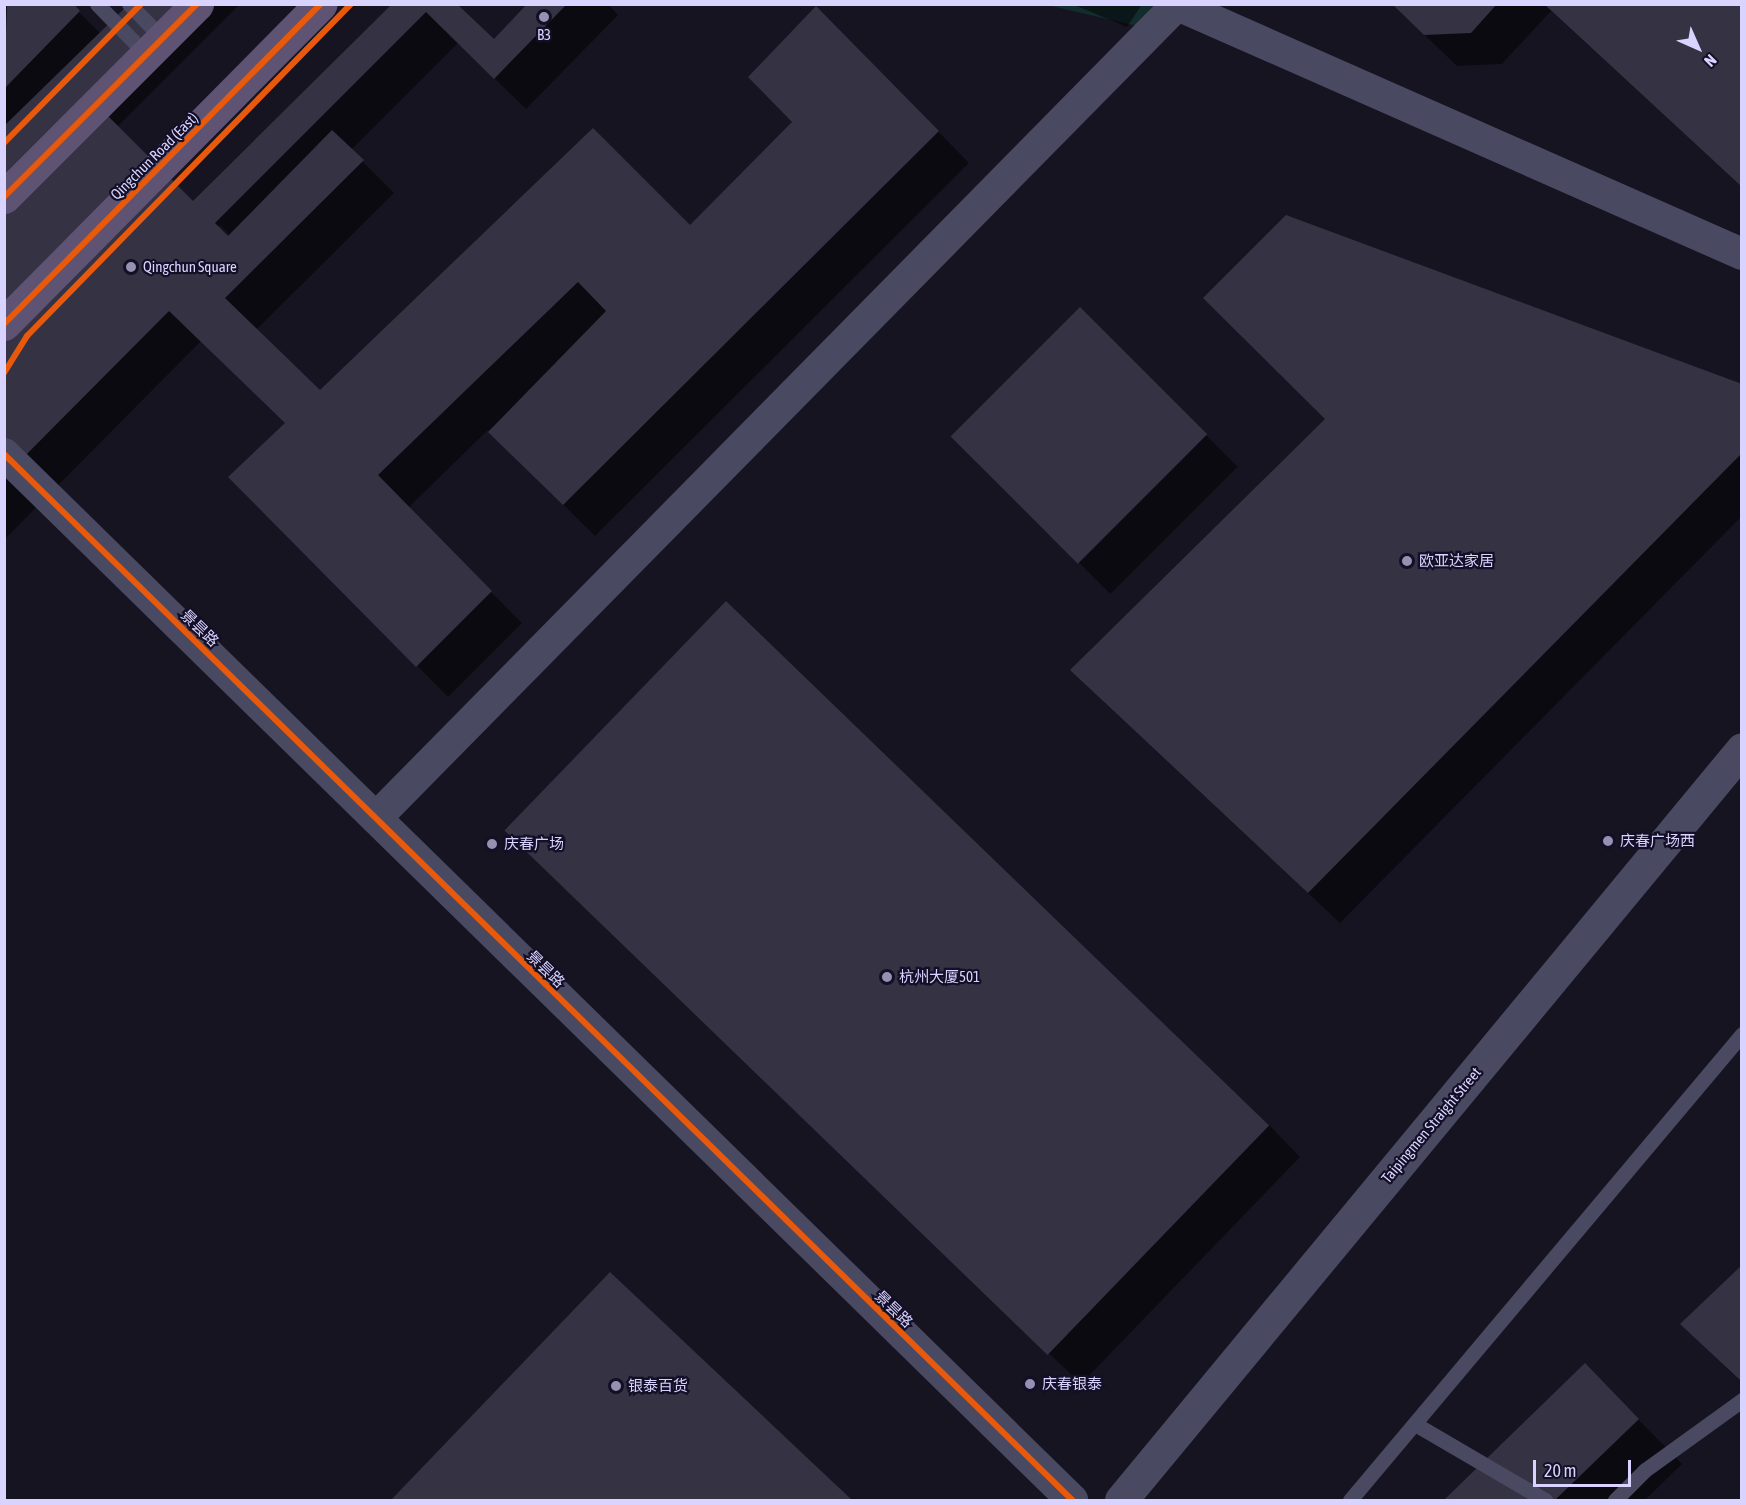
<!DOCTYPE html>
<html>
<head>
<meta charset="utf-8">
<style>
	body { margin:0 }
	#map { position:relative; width:1746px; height:1505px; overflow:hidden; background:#161421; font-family:"Asap Condensed","Noto Sans SC",sans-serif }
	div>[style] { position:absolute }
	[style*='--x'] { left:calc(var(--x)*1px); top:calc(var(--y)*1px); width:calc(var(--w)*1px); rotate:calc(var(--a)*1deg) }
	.green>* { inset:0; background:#132c2d }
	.shadow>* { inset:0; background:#0007; transform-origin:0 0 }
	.building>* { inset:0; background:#343243; transform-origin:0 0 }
	.service>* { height:15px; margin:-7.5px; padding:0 7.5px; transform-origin:7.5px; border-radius:7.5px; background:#4a4962 }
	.minor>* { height:32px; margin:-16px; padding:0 16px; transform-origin:16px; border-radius:16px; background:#4a4962 }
	.tertiary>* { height:33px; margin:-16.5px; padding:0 16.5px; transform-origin:16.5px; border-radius:16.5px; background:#4a4962 }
	.primary>* { height:33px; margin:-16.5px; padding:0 16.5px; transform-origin:16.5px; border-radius:16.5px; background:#5e5373 }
	.cycleway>* { height:6px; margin:-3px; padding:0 3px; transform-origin:3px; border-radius:3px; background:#e8590c }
	.dots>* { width:16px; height:16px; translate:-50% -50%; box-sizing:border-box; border:3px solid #130f26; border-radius:50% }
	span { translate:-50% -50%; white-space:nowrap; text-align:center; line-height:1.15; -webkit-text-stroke:4.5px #130f26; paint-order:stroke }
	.poi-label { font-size:15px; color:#d9d4ff }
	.left { translate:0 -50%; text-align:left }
	.street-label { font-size:15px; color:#d9d4ff }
	.frame { position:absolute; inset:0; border:6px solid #d9d4ff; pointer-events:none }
	.north { position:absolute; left:1668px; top:18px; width:60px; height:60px; -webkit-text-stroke:4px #130f26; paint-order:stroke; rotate:135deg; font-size:16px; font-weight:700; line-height:24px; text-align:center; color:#d9d4ff }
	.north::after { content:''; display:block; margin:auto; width:21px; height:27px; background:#d9d4ff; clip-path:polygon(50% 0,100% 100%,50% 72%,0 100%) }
	.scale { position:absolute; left:1533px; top:1460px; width:98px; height:27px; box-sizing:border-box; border:3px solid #d9d4ff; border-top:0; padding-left:8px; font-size:18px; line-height:21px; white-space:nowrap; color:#d9d4ff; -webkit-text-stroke:4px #130f26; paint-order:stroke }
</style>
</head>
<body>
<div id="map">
	<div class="green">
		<div style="clip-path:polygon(1047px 5px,1164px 5px,1150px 29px)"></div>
	</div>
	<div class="shadow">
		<div style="clip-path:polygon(evenodd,9px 4px,71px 4px,101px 34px,131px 4px,240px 4px,117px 127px,193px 203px,395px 4px,455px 4px,494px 42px,530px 4px,608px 4px,618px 15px,526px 109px,458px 43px,351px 150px,394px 193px,256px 330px,320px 392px,690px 227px,794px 122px,848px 39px,969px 163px,595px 536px,488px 430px,408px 508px,522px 623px,448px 697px,230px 477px,286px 423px,201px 341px,4px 540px,4px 9px,9px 4px,220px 225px,234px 240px,232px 242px,218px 227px,220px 225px)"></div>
		<div style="clip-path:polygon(1072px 4px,1142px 4px,1127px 27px)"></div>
		<div style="clip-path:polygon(1392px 4px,1742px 4px,1742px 187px,1551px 11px,1502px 64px,1457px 66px)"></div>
		<div style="left:1080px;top:309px;width:223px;height:180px;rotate:45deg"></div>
		<div style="clip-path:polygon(1742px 386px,1742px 516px,1340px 923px,1104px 702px,1327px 419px)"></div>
		<div style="clip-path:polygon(538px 862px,1269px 1125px,1300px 1157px,1081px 1384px)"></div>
		<div style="clip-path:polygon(1742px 1267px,1742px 1383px,1682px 1324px)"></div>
		<div style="clip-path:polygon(610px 1274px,849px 1500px,393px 1500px)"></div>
		<div style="clip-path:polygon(1585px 1365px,1682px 1464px,1645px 1500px,1446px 1500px)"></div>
	</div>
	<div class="building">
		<div style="clip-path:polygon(7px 4px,74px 4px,80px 11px,4px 89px)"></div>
		<div style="clip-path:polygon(129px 4px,177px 4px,4px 176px,4px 126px)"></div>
		<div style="clip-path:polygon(392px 4px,457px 4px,494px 39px,527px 4px,567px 4px,494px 79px,426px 12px,215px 223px,228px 236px,332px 130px,364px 160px,225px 298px,320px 390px,593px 128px,690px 225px,792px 122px,748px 77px,816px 6px,939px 131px,563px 505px,488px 432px,606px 311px,578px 282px,378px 475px,492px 591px,416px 667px,228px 477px,285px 423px,169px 311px,4px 477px,4px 180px,102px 110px,193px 201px)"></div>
		<div style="clip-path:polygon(1392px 4px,1497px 4px,1471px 33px,1424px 35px)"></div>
		<div style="clip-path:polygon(1544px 4px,1742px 4px,1742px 187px)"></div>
		<div style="clip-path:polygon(1286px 215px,1742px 384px,1742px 453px,1308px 893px,1070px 670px,1325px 419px,1203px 298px)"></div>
		<div style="left:1080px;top:307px;width:180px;height:183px;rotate:45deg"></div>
		<div style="left:726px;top:601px;width:755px;height:319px;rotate:44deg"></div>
		<div style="clip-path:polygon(1742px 1265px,1742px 1382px,1680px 1324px)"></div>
		<div style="clip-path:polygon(610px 1272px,852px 1500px,391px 1500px)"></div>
		<div style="clip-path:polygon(1585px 1363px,1639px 1419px,1555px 1500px,1444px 1500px)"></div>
	</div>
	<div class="service">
		<div style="--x:97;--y:4;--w:71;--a:45.6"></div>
		<div style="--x:129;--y:4;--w:49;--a:45.8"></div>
		<div style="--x:1415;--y:1424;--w:151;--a:30.3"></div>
		<div style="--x:1350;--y:1500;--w:609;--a:-49.93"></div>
		<div style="--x:1615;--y:1500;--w:42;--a:-45"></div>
		<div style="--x:1645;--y:1470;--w:120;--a:-35.8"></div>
	</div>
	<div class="minor">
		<div style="--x:1178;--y:5;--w:617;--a:23.82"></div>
		<div style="--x:4;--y:454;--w:1495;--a:44.4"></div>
		<div style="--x:376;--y:818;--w:1143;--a:-45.43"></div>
	</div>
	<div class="tertiary">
		<div style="--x:1121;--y:1500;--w:974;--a:-50.41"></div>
	</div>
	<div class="primary">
		<div style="--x:4;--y:197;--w:273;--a:-45"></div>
		<div style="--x:4;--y:324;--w:450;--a:-45.3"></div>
	</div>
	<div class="cycleway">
		<div style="--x:4;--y:143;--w:195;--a:-45.4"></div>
		<div style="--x:4;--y:197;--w:273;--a:-45"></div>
		<div style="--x:4;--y:324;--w:450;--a:-45.3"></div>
		<div style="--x:4;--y:373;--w:44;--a:-58.1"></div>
		<div style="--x:27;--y:336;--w:464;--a:-45.7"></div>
		<div style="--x:4;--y:454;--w:1495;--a:44.4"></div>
	</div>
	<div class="dots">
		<div style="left:544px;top:17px;background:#9591b1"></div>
		<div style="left:131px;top:267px;background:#9591b1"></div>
		<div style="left:1407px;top:561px;background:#9591b1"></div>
		<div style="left:1608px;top:841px;background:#9591b1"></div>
		<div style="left:492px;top:844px;background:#9591b1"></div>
		<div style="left:887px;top:977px;background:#9591b1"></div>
		<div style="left:1030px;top:1384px;background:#9591b1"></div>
		<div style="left:616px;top:1386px;background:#9591b1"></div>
	</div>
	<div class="poi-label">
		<span style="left:544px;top:35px">B3</span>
		<span class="left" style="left:143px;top:267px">Qingchun Square</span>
		<span class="left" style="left:1419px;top:561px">欧亚达家居</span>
		<span class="left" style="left:1620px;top:841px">庆春广场西</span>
		<span class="left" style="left:504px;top:844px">庆春广场</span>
		<span class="left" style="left:899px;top:977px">杭州大厦501</span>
		<span class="left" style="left:1042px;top:1384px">庆春银泰</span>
		<span class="left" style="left:628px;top:1386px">银泰百货</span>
	</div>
	<div class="street-label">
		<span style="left:154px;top:156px;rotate:-45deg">Qingchun Road (East)</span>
		<span style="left:200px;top:628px;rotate:44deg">景昙路</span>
		<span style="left:546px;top:969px;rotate:44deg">景昙路</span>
		<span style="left:1431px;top:1125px;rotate:-50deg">Taipingmen Straight Street</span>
		<span style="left:894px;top:1309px;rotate:44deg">景昙路</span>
	</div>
	<div class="frame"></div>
	<div class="north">N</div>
	<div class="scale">20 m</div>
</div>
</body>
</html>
